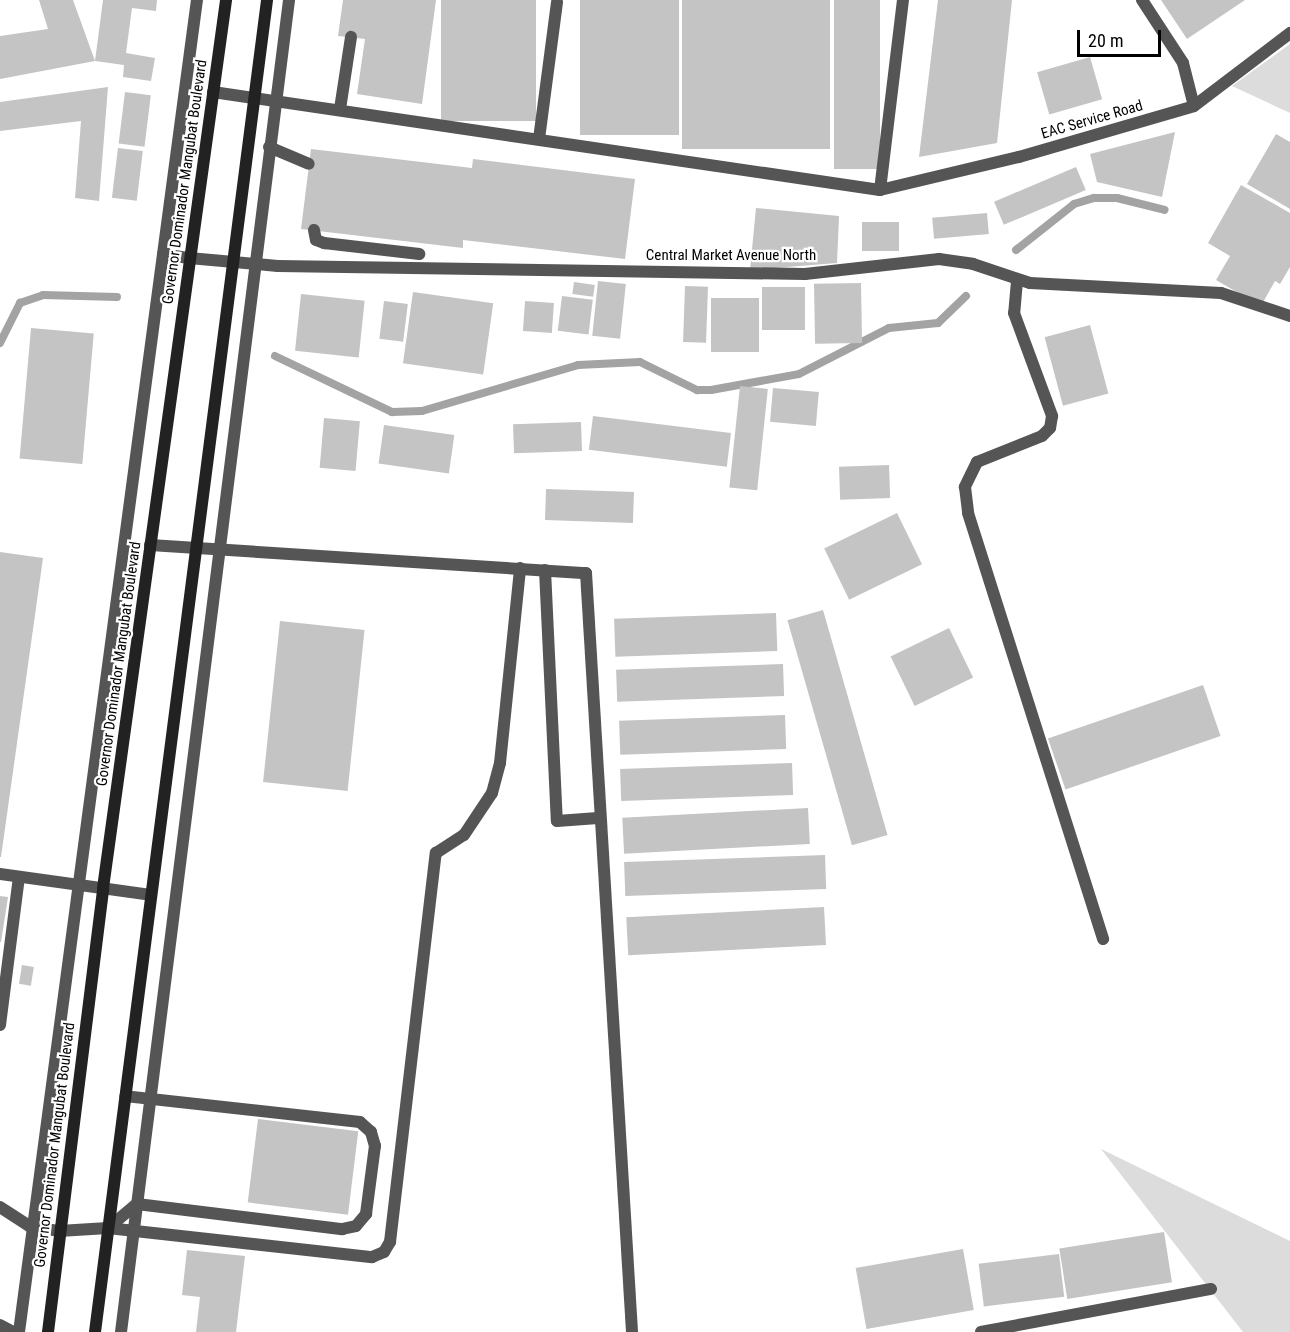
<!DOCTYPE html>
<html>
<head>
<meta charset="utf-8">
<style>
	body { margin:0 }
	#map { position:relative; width:1290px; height:1332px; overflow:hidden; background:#fff; font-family:"Roboto Condensed",sans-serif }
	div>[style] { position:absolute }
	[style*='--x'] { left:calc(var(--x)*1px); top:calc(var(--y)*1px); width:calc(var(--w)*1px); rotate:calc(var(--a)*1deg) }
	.green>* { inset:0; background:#dcdcdc }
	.stream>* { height:8px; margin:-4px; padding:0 4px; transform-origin:4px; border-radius:4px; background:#a3a3a3 }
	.building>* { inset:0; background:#c4c4c4; transform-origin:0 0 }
	.service>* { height:12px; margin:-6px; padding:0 6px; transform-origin:6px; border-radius:6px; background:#555 }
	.minor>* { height:12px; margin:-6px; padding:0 6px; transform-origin:6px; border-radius:6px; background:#555 }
	.tertiary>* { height:12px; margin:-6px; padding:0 6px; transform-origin:6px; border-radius:6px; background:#555 }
	.secondary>* { height:12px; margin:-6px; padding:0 6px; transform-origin:6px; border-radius:6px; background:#222 }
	span { translate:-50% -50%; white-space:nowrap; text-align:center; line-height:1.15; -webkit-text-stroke:4.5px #fff; paint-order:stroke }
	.street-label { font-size:15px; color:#000 }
	.scale { position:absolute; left:1077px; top:30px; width:84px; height:27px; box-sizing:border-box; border:3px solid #000; border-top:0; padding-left:8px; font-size:18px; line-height:21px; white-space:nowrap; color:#000; -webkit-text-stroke:4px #fff; paint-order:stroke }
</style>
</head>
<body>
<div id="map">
	<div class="green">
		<div style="clip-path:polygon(1290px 44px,1290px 113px,1232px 86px)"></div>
		<div style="clip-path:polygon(1101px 1149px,1290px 1241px,1290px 1332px,1243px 1332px)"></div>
	</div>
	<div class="stream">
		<div style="--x:1016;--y:250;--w:74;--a:-38.4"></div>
		<div style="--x:1074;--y:204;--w:21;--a:-17"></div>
		<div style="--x:1094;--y:198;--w:23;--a:0"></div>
		<div style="--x:1117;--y:198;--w:49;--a:14"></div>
		<div style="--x:0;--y:343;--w:45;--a:-63.4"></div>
		<div style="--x:20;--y:303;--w:24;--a:-19"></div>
		<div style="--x:43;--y:295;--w:74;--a:1.5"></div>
		<div style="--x:275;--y:356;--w:130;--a:25.6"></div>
		<div style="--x:392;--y:412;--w:30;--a:-2"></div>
		<div style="--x:422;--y:411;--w:163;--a:-16.4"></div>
		<div style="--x:578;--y:365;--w:62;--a:-2.8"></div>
		<div style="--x:640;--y:362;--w:64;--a:26.2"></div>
		<div style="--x:697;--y:390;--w:14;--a:0"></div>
		<div style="--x:711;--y:390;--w:89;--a:-10.3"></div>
		<div style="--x:799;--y:374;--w:101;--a:-27.1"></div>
		<div style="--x:889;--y:328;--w:49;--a:-5.8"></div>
		<div style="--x:938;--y:323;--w:39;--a:-44"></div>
	</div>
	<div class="building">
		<div style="clip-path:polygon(39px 0,73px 0,95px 61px,0 79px,0 36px,48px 29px)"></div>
		<div style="clip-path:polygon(103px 0,157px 0,156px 11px,132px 8px,126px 53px,155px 58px,151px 81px,123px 77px,124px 65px,95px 61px)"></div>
		<div style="clip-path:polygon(343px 0,436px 0,422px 104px,357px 94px,365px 39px,338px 36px)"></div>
		<div style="left:441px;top:0;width:95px;height:121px"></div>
		<div style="left:580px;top:0;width:99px;height:135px"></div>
		<div style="left:682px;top:0;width:148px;height:149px"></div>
		<div style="left:834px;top:0;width:46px;height:169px"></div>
		<div style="clip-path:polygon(938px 0,1012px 0,997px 143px,919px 157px)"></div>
		<div style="clip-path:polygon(1161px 0,1245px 0,1187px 39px)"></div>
		<div style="left:1090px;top:57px;width:44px;height:55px;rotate:74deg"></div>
		<div style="clip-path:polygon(108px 87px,99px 201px,75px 198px,81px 121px,0 131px,0 102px)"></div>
		<div style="left:125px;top:92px;width:26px;height:52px;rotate:7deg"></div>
		<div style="clip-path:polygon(1175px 132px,1162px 197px,1097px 182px,1090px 154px)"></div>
		<div style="clip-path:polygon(1276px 134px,1290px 142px,1290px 209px,1247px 184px)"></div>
		<div style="left:118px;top:148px;width:25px;height:50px;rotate:7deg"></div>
		<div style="clip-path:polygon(311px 149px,472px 168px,473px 159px,635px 179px,625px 259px,463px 240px,463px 248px,301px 229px)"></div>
		<div style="left:1076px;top:167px;width:25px;height:89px;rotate:67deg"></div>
		<div style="clip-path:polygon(1241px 185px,1290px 213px,1290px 267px,1280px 284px,1275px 281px,1261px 306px,1216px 280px,1230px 256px,1208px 243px)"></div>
		<div style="clip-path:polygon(756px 208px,839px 216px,837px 263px,750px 270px)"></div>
		<div style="left:987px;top:213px;width:21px;height:55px;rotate:85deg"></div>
		<div style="left:862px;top:222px;width:37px;height:29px"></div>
		<div style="left:598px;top:281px;width:28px;height:55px;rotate:6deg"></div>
		<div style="left:574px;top:282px;width:21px;height:12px;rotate:8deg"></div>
		<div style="left:861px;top:283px;width:60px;height:47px;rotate:89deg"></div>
		<div style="left:685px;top:286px;width:23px;height:56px;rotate:2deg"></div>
		<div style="left:762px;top:287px;width:43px;height:43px"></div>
		<div style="left:413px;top:292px;width:81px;height:72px;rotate:8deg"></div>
		<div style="left:301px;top:294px;width:64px;height:57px;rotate:6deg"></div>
		<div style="left:562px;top:296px;width:31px;height:35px;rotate:7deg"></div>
		<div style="left:759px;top:298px;width:54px;height:48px;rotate:90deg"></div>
		<div style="left:384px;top:301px;width:24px;height:38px;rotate:7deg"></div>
		<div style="left:525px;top:301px;width:29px;height:30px;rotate:4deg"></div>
		<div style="left:1090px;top:325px;width:71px;height:47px;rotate:75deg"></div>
		<div style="left:31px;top:328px;width:63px;height:131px;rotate:5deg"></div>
		<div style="left:740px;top:386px;width:28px;height:102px;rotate:6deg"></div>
		<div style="left:773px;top:388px;width:46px;height:34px;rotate:5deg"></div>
		<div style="left:593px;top:416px;width:139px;height:34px;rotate:7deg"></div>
		<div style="left:324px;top:418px;width:36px;height:50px;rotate:5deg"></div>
		<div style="left:581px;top:422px;width:29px;height:68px;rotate:88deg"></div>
		<div style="left:384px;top:425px;width:71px;height:39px;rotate:8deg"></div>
		<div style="left:889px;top:465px;width:33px;height:50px;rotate:88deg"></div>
		<div style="left:634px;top:492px;width:31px;height:88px;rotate:92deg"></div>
		<div style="left:897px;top:513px;width:57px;height:81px;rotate:64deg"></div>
		<div style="clip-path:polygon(0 552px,43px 558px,1px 857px,0 857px)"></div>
		<div style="left:823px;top:610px;width:234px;height:37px;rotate:74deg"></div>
		<div style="left:776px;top:613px;width:38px;height:162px;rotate:88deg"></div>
		<div style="left:280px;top:621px;width:85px;height:162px;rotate:6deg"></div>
		<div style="left:949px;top:628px;width:55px;height:65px;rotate:64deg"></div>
		<div style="left:783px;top:664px;width:32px;height:167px;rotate:88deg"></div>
		<div style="left:1203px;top:685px;width:54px;height:164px;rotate:71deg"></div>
		<div style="left:785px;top:715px;width:34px;height:166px;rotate:88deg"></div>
		<div style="left:792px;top:763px;width:32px;height:172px;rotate:88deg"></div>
		<div style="left:808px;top:808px;width:36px;height:186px;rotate:87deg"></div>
		<div style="left:825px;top:855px;width:34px;height:201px;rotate:88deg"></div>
		<div style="clip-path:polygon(0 896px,8px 897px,1px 942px,0 942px)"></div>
		<div style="left:824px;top:907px;width:38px;height:198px;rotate:87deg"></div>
		<div style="left:22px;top:965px;width:12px;height:19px;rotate:9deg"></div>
		<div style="left:258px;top:1119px;width:101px;height:84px;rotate:7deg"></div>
		<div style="left:1164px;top:1232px;width:51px;height:106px;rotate:81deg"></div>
		<div style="left:963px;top:1249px;width:62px;height:109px;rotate:80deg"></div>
		<div style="clip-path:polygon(187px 1250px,245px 1256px,236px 1332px,196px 1332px,200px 1297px,182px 1295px)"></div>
		<div style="left:1059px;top:1254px;width:43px;height:81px;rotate:83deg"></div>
	</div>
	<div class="service">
		<div style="--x:1142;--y:0;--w:75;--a:56.9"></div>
		<div style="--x:1183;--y:63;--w:44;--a:75.7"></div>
		<div style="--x:213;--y:92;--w:674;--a:8.36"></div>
		<div style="--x:880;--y:190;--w:143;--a:-13.4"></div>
		<div style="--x:1019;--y:157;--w:182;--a:-16.2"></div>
		<div style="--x:1194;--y:106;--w:121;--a:-37.2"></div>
		<div style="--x:340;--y:109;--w:73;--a:-81.3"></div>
		<div style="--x:539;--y:139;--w:138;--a:-82.5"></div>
		<div style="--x:269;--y:147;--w:43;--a:23"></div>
		<div style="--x:880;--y:190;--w:191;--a:-83.1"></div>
		<div style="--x:314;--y:230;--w:10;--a:79"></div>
		<div style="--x:316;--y:240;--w:9;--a:21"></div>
		<div style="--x:324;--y:243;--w:96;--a:6.6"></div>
		<div style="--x:1017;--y:281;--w:32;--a:95"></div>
		<div style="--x:1014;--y:313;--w:110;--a:69.7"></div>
		<div style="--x:1052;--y:416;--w:12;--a:99"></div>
		<div style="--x:1050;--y:428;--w:11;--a:135"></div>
		<div style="--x:1042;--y:436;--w:70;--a:158.2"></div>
		<div style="--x:977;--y:462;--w:28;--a:116"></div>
		<div style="--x:965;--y:487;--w:26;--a:83"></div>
		<div style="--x:968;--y:513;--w:447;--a:72.4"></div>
		<div style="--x:150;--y:545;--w:437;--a:3.7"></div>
		<div style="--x:586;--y:573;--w:760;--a:86.53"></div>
		<div style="--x:545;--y:570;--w:251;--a:87.3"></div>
		<div style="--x:557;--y:821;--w:41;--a:-4.2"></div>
		<div style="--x:0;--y:874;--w:152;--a:7.9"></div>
		<div style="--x:0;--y:1025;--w:149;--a:-82.7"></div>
		<div style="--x:0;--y:1207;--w:37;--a:33"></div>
		<div style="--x:31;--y:1227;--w:28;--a:8"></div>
		<div style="--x:59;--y:1231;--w:49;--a:-3.5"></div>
		<div style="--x:108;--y:1228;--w:266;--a:6.3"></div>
		<div style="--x:372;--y:1257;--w:13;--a:-23"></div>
		<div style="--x:384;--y:1252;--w:12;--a:-59"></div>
		<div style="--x:390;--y:1242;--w:392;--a:-83.3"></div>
		<div style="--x:436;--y:853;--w:33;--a:-33"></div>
		<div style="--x:464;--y:835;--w:50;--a:-56.3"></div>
		<div style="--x:492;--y:793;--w:31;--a:-75"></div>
		<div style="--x:500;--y:763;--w:196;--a:-84.1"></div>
		<div style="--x:108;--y:1228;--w:38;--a:-40"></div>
		<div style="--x:137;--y:1204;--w:207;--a:7"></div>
		<div style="--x:342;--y:1229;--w:14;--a:-12"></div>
		<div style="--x:356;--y:1226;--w:16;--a:-50"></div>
		<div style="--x:366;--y:1214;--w:69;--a:-82.5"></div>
		<div style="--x:375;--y:1146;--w:15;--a:-106"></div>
		<div style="--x:371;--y:1132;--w:15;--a:-138"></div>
		<div style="--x:360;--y:1122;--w:236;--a:-173.7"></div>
		<div style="--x:0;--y:1325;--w:15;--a:28"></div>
		<div style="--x:981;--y:1332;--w:234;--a:-10.6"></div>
	</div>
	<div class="minor">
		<div style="--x:163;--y:254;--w:26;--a:9"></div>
		<div style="--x:19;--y:1332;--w:1344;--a:-82.39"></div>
		<div style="--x:121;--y:1332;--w:1343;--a:-82.81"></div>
	</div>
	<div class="tertiary">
		<div style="--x:189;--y:258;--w:89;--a:5.1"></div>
		<div style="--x:278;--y:266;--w:527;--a:0.87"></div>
		<div style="--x:805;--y:274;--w:135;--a:-6.4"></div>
		<div style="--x:939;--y:259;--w:34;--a:8"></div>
		<div style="--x:973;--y:264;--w:60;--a:18.4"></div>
		<div style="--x:1030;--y:283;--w:191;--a:3"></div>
		<div style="--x:1221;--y:293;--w:73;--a:18.4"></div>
	</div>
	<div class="secondary">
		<div style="--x:48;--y:1332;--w:447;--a:-82.9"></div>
		<div style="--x:103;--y:888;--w:896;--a:-82.11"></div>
		<div style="--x:95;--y:1332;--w:1343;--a:-82.64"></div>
	</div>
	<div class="street-label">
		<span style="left:1092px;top:120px;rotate:-16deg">EAC Service Road</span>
		<span style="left:185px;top:182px;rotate:-82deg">Governor Dominador Mangubat Boulevard</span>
		<span style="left:731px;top:256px">Central Market Avenue North</span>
		<span style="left:119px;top:664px;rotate:-82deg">Governor Dominador Mangubat Boulevard</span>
		<span style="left:55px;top:1145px;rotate:-83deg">Governor Dominador Mangubat Boulevard</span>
	</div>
	<div class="scale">20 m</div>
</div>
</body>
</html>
